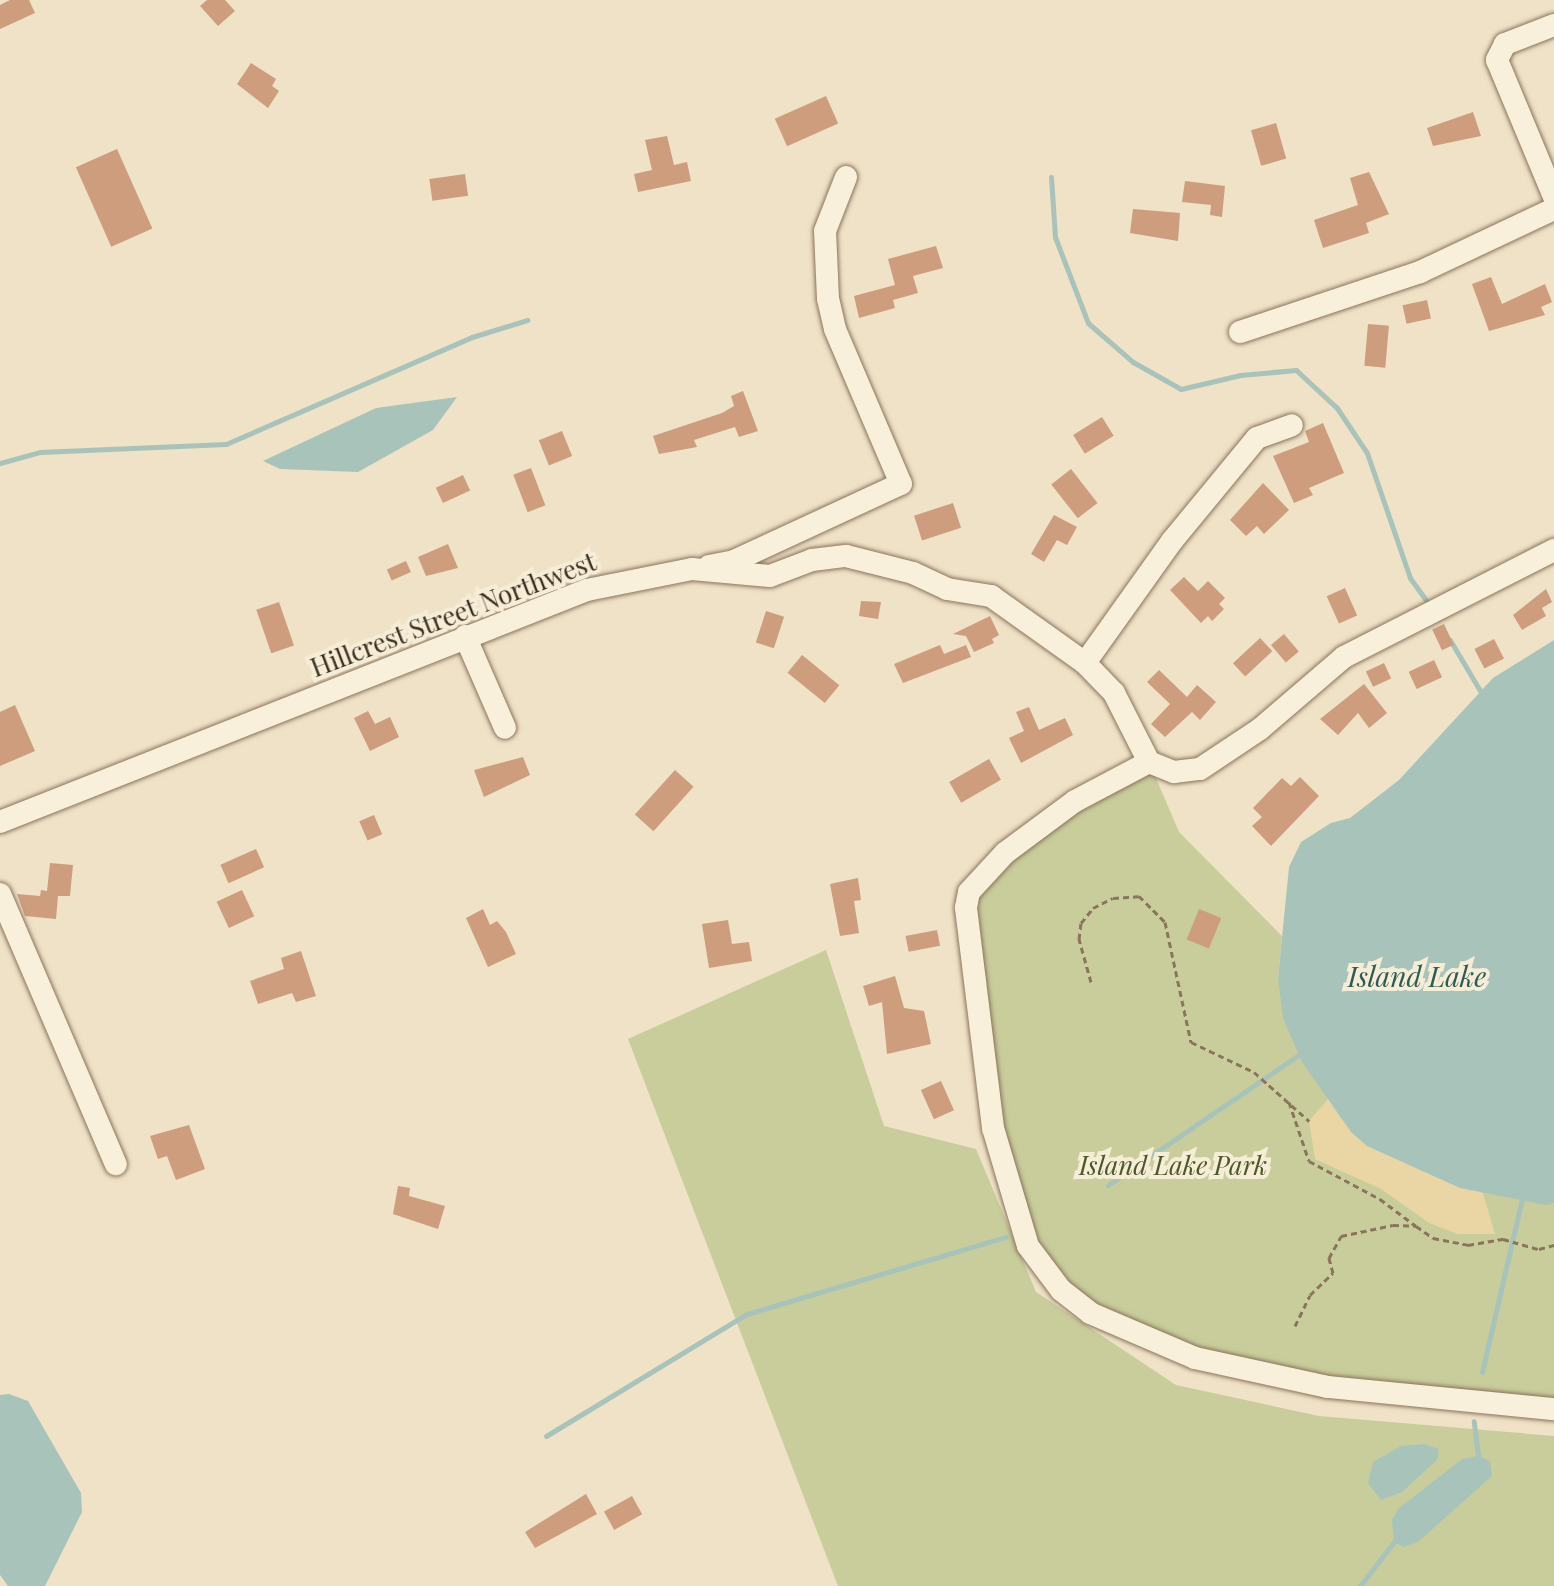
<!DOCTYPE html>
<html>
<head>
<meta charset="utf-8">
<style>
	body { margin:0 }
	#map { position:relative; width:1554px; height:1586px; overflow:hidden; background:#efe2c7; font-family:"Playfair Display",serif }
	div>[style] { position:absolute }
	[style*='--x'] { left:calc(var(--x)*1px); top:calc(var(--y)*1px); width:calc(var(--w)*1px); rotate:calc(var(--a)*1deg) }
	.green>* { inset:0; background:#c8cd9b }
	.sand>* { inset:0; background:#ead6a5 }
	.water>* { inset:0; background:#a8c3ba }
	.stream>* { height:5px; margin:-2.5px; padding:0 2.5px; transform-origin:2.5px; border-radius:2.5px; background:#a8c3ba }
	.building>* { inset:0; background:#cd9d7d; transform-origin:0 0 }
	.path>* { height:3px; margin-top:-1.5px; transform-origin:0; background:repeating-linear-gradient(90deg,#8b745c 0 6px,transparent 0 10px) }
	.roads { filter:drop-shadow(0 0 2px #8b745c) drop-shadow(0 0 2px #8b745c) }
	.minor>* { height:22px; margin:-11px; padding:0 11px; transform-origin:11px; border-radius:11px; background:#f9f0db }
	span { translate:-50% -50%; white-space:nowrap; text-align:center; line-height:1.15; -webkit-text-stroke:8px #f6edd7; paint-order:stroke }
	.street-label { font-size:26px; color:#3b2d20 }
	.park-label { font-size:26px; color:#4c5827; font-style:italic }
	.water-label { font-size:28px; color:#2f5b57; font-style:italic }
</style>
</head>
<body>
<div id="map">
	<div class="green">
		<div style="clip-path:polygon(1149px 762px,1179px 832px,1282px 936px,1278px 978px,1302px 1062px,1460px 1188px,1554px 1203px,1554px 1409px,1251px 1374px,1061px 1290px,1010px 1199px,969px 892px,976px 880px)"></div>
		<div style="clip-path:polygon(826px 950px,884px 1126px,976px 1149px,1036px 1292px,1176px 1385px,1319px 1416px,1554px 1436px,1554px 1586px,838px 1586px,628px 1039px)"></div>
	</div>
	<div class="sand">
		<div style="clip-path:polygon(1328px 1099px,1367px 1146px,1483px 1193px,1495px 1234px,1458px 1234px,1429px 1223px,1381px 1189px,1315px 1159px,1309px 1121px)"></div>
	</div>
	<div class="water">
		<div style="clip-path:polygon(457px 397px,433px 430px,358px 472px,280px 469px,263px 461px,376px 408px)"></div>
		<div style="clip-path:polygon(1554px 640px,1554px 1203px,1546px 1205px,1460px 1188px,1367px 1146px,1351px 1132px,1302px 1062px,1283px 1018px,1278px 978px,1289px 867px,1301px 842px,1331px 823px,1350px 818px,1399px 780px,1493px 678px)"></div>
		<div style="clip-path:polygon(9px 1394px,28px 1401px,81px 1493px,82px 1512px,45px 1586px,8px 1586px,0 1575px,0 1395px)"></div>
		<div style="clip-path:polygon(1425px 1444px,1439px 1449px,1437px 1460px,1402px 1492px,1381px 1500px,1368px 1483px,1373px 1462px,1401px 1446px)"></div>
		<div style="clip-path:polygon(1478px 1456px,1490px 1461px,1492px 1476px,1418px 1542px,1404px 1547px,1394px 1542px,1392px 1520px,1398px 1509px,1462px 1459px)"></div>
	</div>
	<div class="stream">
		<div style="--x:1051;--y:177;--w:60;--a:86.2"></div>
		<div style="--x:1055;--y:237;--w:92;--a:69"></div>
		<div style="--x:1088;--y:323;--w:60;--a:40.9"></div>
		<div style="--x:1133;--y:362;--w:55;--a:29.4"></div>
		<div style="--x:1181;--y:389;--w:61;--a:-13.3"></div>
		<div style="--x:1240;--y:375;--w:56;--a:-5.1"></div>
		<div style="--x:1296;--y:370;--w:56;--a:42.8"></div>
		<div style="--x:1337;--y:408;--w:54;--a:56.3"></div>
		<div style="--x:1367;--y:453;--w:132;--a:71"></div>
		<div style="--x:1410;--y:578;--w:29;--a:54"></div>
		<div style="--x:0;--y:463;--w:41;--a:-15.4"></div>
		<div style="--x:40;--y:452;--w:186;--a:-2.5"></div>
		<div style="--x:226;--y:444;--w:268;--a:-23.5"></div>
		<div style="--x:472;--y:337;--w:58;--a:-17.2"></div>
		<div style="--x:1450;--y:640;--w:63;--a:59.3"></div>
		<div style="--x:1108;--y:1185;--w:240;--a:-34.3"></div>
		<div style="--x:1482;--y:1372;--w:182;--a:-77"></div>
		<div style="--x:546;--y:1436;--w:235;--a:-31.3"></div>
		<div style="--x:747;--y:1314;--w:270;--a:-16.6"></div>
		<div style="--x:1473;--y:1461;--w:7;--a:-45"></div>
		<div style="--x:1478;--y:1456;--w:35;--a:-97"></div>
		<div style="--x:1360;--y:1586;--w:59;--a:-52.5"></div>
	</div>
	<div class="building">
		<div style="clip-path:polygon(10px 0,29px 0,35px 13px,0 29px,0 5px)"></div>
		<div style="clip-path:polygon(207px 0,225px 0,235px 11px,218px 26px,200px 6px)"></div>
		<div style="clip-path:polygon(251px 63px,276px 79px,272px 86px,279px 91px,268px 108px,237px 84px)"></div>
		<div style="left:826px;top:96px;width:30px;height:56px;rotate:66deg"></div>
		<div style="clip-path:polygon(1473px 112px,1481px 136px,1433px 146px,1427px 128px)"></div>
		<div style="left:1276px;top:123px;width:37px;height:26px;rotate:74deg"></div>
		<div style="clip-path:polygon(667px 136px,674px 165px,687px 162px,691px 181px,638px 192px,634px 174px,652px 170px,645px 140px)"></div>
		<div style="left:117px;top:149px;width:87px;height:45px;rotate:66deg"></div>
		<div style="clip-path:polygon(1369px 172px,1389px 214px,1366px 223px,1369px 233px,1323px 248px,1314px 220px,1358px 205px,1350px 178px)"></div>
		<div style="left:465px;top:174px;width:22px;height:36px;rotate:82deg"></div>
		<div style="clip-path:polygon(1185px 181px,1225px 186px,1222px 217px,1210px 215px,1211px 205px,1182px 202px)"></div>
		<div style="clip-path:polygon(1133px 209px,1180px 213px,1178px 241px,1130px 233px)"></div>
		<div style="clip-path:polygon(936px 246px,943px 268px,913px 276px,918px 293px,893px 300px,895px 308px,859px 318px,854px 296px,895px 285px,888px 259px)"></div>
		<div style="clip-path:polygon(1491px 277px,1502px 304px,1545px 284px,1552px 302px,1541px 307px,1545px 315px,1489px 331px,1472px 284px)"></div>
		<div style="left:1427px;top:300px;width:19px;height:25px;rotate:78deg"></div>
		<div style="left:1368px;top:324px;width:21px;height:42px;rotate:5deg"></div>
		<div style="clip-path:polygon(743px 391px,758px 431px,739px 437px,735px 427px,694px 440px,697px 447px,659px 454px,653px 436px,722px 413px,734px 406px,731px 396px)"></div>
		<div style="left:1102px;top:417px;width:22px;height:34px;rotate:58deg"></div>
		<div style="clip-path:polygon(1323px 423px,1344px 473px,1309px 488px,1313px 495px,1294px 503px,1273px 456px,1309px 442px,1305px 431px)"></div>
		<div style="left:562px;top:431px;width:27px;height:25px;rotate:68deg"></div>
		<div style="left:531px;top:468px;width:40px;height:19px;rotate:69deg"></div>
		<div style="left:1071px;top:469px;width:43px;height:25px;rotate:52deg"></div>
		<div style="left:463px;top:475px;width:17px;height:30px;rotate:65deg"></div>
		<div style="clip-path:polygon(1263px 483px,1289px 510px,1264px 534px,1257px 526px,1246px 536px,1230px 520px)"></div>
		<div style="left:953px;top:503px;width:26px;height:41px;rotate:72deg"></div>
		<div style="clip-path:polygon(1054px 515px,1077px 527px,1067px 545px,1057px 540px,1044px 562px,1031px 554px)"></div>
		<div style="clip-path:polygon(448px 544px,458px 568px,426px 576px,418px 557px)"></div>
		<div style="left:406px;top:561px;width:12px;height:21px;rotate:66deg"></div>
		<div style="clip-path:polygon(1184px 577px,1198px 591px,1208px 581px,1225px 598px,1219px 604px,1224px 609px,1212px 621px,1208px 616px,1201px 623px,1170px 590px)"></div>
		<div style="left:1345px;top:588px;width:30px;height:20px;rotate:66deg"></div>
		<div style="clip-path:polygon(1546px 589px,1552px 602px,1542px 608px,1546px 616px,1522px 630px,1513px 615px)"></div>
		<div style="clip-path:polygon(861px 601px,881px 602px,878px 619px,859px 616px)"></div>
		<div style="left:279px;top:602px;width:46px;height:24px;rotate:71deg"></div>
		<div style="left:766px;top:611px;width:19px;height:33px;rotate:18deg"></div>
		<div style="clip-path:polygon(990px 616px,999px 635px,992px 639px,994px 643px,974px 652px,966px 636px,953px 634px)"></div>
		<div style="left:1444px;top:624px;width:23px;height:13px;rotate:65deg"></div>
		<div style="left:1284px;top:634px;width:23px;height:17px;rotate:50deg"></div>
		<div style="left:1260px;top:638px;width:18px;height:37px;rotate:47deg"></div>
		<div style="left:1494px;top:639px;width:22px;height:22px;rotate:63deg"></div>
		<div style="clip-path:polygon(940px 645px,944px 654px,966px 645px,971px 657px,903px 683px,894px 664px)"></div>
		<div style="left:802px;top:655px;width:48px;height:23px;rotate:39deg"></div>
		<div style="left:1434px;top:660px;width:19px;height:28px;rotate:65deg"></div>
		<div style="left:1384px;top:663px;width:17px;height:20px;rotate:65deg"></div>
		<div style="clip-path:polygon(1159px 670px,1187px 697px,1197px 685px,1216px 702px,1200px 720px,1192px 712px,1165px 737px,1151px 724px,1170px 704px,1147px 682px)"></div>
		<div style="clip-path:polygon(1364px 684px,1387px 713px,1369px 728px,1358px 713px,1338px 735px,1320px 719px)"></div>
		<div style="clip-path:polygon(15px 705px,35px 751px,0 766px,0 712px)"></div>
		<div style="clip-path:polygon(1029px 707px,1039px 730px,1065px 718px,1073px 735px,1021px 763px,1009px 738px,1024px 731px,1016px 712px)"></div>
		<div style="clip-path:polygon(368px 711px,375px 724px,390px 717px,399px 737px,370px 751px,354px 718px)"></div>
		<div style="clip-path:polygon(523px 757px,530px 775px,484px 797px,474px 770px)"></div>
		<div style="left:989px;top:759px;width:24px;height:46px;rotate:60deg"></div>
		<div style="left:675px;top:770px;width:25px;height:60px;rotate:42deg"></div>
		<div style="clip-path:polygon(1300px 777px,1319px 796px,1271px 846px,1252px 826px,1262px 817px,1253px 808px,1282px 778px,1291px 786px)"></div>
		<div style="left:374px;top:815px;width:21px;height:16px;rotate:67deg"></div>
		<div style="left:256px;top:849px;width:20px;height:39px;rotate:66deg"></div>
		<div style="clip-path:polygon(50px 863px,73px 865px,70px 896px,58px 896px,56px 919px,25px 916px,17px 894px,40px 896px,41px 890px,47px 891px)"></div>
		<div style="clip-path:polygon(858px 878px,861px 900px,854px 901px,859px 933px,840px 936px,830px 884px)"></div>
		<div style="left:242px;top:890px;width:29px;height:28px;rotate:65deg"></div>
		<div style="clip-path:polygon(483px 909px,490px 925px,497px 921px,506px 932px,516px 954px,488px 967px,466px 918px)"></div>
		<div style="left:1199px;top:909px;width:24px;height:33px;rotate:22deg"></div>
		<div style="clip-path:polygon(728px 920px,732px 944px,749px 942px,752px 961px,709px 968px,702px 924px)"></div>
		<div style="left:937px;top:930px;width:16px;height:32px;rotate:79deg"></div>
		<div style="clip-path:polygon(301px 951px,316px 996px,296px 1002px,292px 993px,258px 1004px,250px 981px,284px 969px,281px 958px)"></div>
		<div style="clip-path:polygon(895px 976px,904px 1008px,924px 1011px,931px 1044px,887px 1054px,882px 1002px,869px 1006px,863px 986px)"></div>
		<div style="left:941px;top:1081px;width:32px;height:22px;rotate:66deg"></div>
		<div style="clip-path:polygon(189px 1125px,205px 1169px,176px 1180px,167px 1156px,158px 1159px,150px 1136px)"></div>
		<div style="clip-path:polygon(398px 1186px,410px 1188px,409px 1196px,445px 1206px,438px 1229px,393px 1214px)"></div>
		<div style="clip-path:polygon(586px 1494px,597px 1514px,535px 1548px,525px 1532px)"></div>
		<div style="left:632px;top:1496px;width:21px;height:32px;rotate:61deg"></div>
	</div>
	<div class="path">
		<div style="--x:1091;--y:982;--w:45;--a:-105.6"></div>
		<div style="--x:1079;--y:939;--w:16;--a:-83"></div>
		<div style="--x:1081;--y:923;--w:19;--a:-51"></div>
		<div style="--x:1093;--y:908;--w:22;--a:-27"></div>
		<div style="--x:1113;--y:898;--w:26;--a:-4"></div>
		<div style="--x:1139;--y:896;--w:37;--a:45"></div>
		<div style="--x:1165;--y:922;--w:123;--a:77.8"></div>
		<div style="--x:1191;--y:1042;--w:70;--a:25.5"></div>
		<div style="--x:1254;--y:1072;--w:74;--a:41.7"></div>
		<div style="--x:1289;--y:1102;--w:62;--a:71.3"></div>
		<div style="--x:1309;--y:1161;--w:81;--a:28.2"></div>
		<div style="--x:1380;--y:1199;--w:45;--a:36.9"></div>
		<div style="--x:1295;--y:1326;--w:34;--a:-64"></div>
		<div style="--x:1310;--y:1295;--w:32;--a:-44"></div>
		<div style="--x:1333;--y:1273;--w:16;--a:-105"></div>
		<div style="--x:1329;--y:1258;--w:25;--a:-61"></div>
		<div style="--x:1341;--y:1236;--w:53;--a:-11.9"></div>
		<div style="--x:1393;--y:1225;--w:23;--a:2"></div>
		<div style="--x:1416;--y:1226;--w:21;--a:35"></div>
		<div style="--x:1433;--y:1238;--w:36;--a:11"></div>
		<div style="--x:1468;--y:1245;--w:36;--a:-10"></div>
		<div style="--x:1503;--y:1239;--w:37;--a:16"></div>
		<div style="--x:1539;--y:1249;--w:16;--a:-15"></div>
	</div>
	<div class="roads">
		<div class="minor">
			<div style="--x:1554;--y:25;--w:53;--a:158.8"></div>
			<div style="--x:1505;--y:44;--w:18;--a:117"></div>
			<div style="--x:1497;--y:60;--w:148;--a:67.4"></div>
			<div style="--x:1240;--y:332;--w:190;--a:-18.4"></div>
			<div style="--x:1420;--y:272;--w:148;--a:-25.2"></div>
			<div style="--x:709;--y:566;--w:25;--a:-11"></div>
			<div style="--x:734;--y:561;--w:184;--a:-24.8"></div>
			<div style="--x:901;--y:484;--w:168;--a:-113.1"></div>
			<div style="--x:835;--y:329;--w:31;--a:-103"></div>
			<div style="--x:828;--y:299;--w:68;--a:-92.5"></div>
			<div style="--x:825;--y:231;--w:58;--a:-68.7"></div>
			<div style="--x:465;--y:636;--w:100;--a:66.5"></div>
			<div style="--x:1085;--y:663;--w:150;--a:-54.5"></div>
			<div style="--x:1172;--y:541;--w:134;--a:-50.5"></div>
			<div style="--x:1257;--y:438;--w:37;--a:-20"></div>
			<div style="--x:1149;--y:762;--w:84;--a:152.2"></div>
			<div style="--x:1075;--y:801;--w:87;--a:143.4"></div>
			<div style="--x:1005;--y:853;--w:53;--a:132.7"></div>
			<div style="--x:969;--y:892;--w:16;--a:101"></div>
			<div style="--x:966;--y:908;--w:222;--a:83"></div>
			<div style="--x:993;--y:1128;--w:123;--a:73.5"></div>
			<div style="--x:1028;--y:1246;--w:55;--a:53.1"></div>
			<div style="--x:1061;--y:1290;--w:37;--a:38"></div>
			<div style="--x:1090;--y:1313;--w:114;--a:23.2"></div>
			<div style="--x:1195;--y:1358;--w:136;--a:12.3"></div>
			<div style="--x:1328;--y:1387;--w:227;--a:5.6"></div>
			<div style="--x:1149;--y:762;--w:27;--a:22"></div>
			<div style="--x:1174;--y:772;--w:26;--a:-7"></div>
			<div style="--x:1200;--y:769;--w:72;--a:-33.7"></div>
			<div style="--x:1260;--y:729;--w:111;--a:-40.6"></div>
			<div style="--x:1344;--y:657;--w:236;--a:-27"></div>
			<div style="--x:0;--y:822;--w:631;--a:-21.57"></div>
			<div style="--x:587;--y:590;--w:107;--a:-11.3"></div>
			<div style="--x:692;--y:569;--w:78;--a:5.1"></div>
			<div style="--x:770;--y:576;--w:45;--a:-20.9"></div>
			<div style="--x:812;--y:560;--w:34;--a:-7"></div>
			<div style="--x:846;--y:556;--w:69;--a:14.2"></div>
			<div style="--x:913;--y:573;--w:38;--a:25"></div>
			<div style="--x:947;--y:589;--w:45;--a:9"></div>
			<div style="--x:991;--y:596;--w:115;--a:35.5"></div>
			<div style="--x:1085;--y:663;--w:42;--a:46"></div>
			<div style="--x:1114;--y:693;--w:77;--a:63.1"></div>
			<div style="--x:0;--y:894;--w:294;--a:66.8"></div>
		</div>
	</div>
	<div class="street-label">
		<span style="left:453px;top:614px;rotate:-21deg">Hillcrest Street Northwest</span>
	</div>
	<div class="park-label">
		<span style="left:1173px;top:1165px">Island Lake Park</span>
	</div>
	<div class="water-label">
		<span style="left:1417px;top:976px">Island Lake</span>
	</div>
</div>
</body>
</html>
